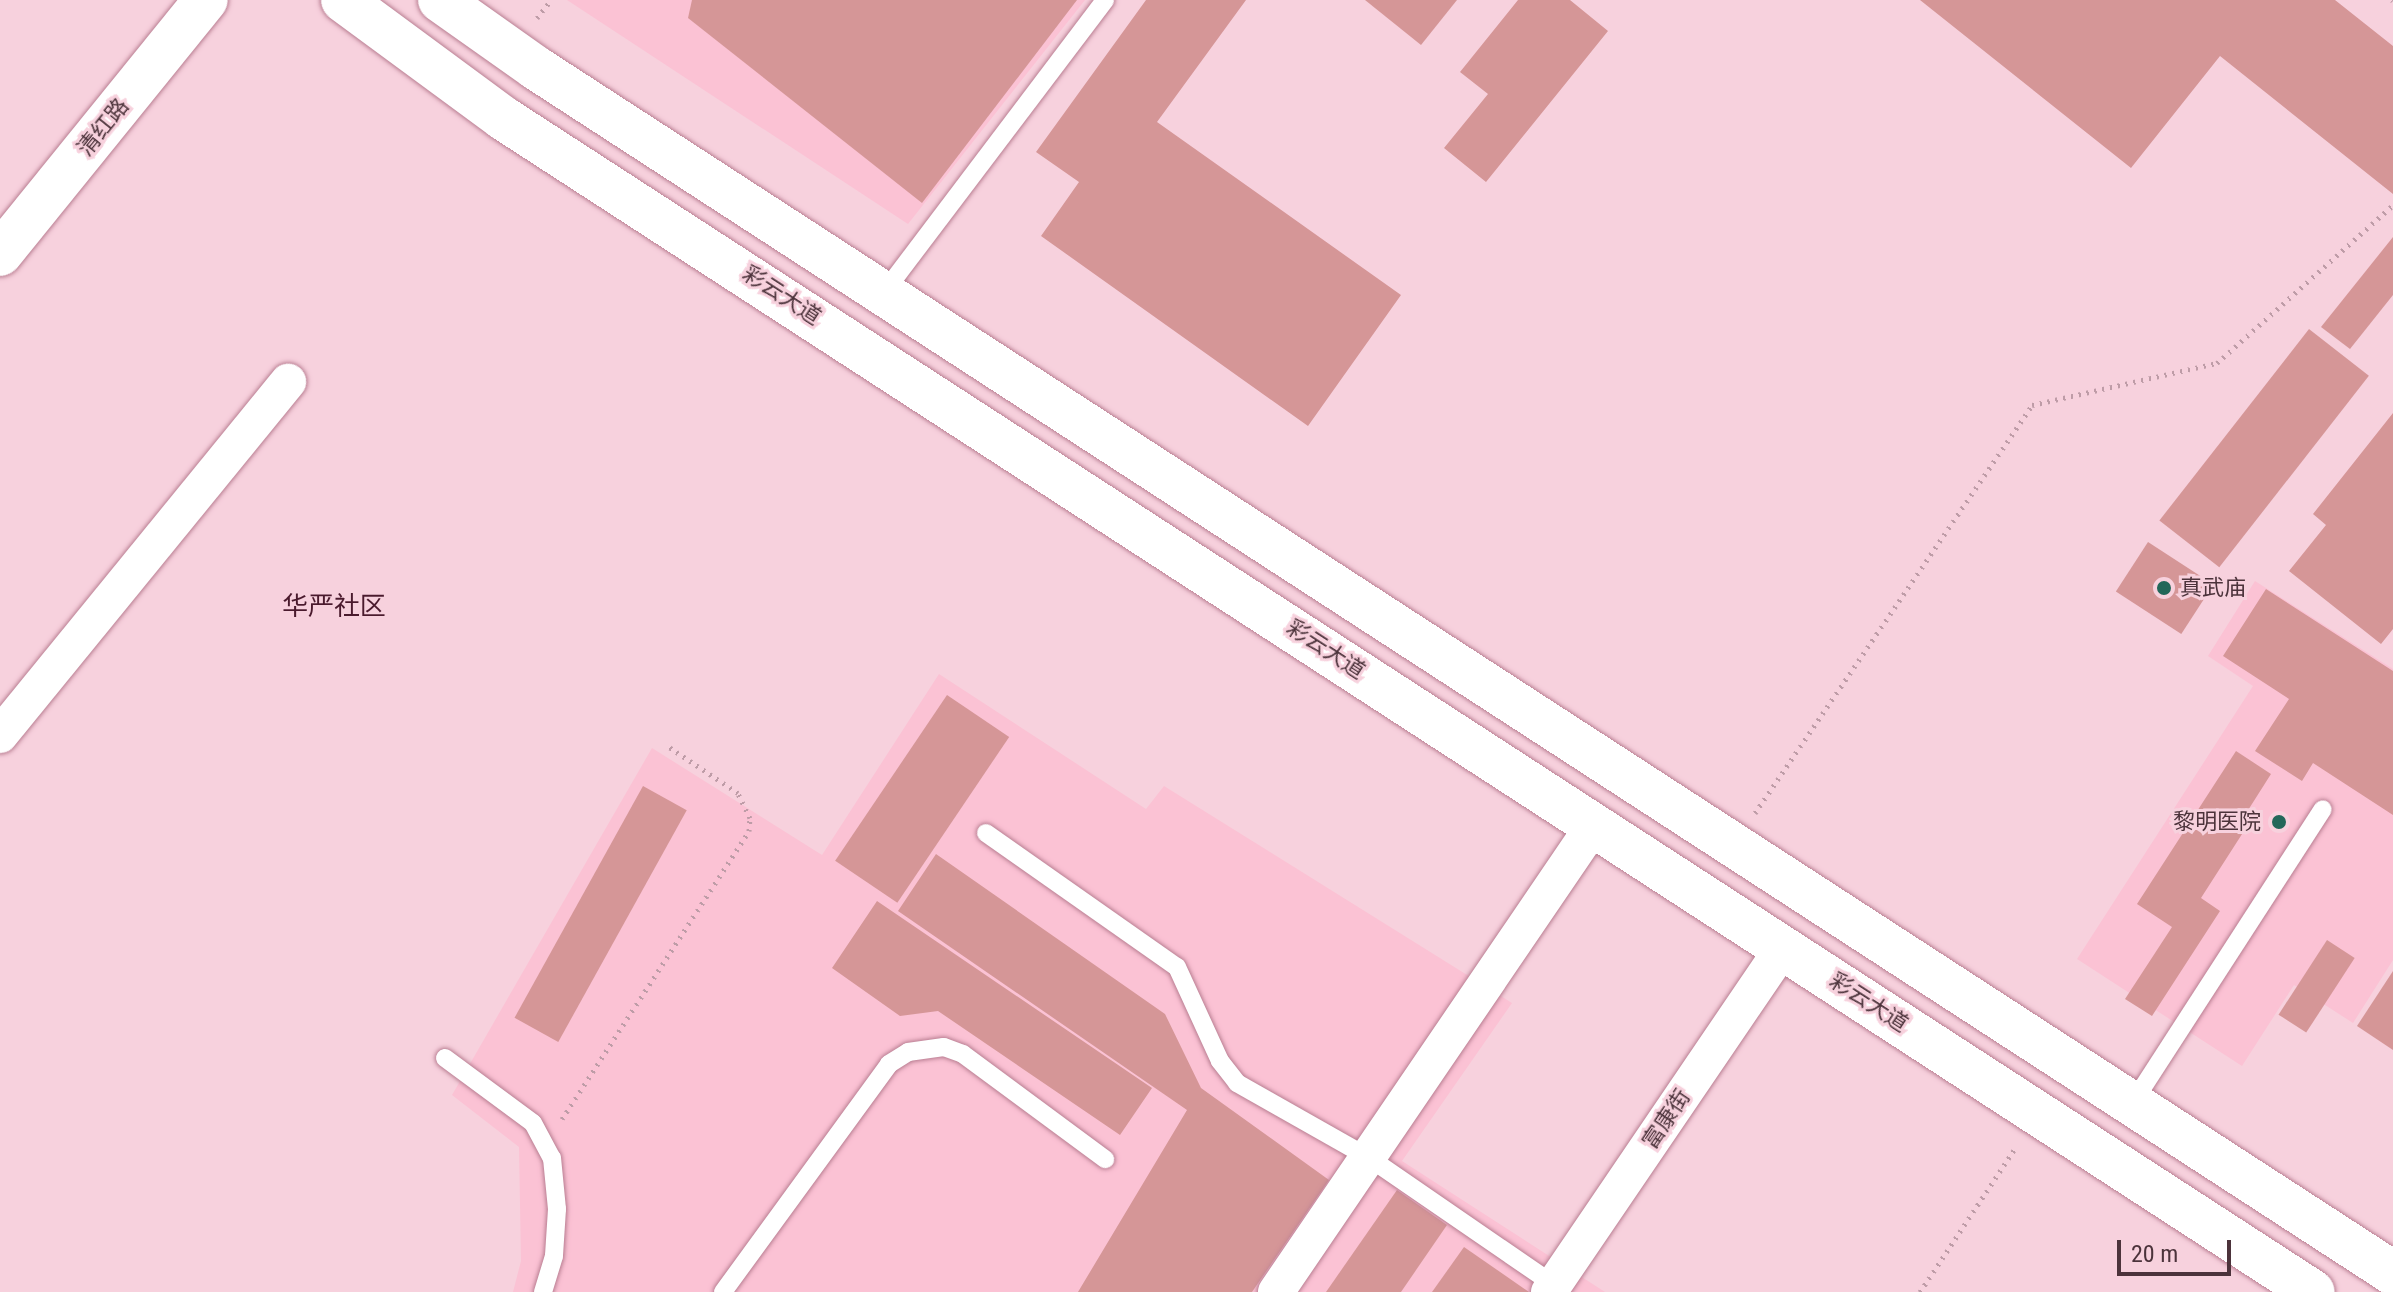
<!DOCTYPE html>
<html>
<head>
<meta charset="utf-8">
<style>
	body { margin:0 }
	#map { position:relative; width:2393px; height:1292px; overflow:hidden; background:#f7d1dd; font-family:"Roboto Condensed","Noto Sans SC",sans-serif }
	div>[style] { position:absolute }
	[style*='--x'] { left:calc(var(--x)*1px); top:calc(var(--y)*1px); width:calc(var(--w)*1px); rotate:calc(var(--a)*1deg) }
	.built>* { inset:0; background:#fbc2d4 }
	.building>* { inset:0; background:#d59697; transform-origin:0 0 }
	.path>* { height:5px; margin-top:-2.5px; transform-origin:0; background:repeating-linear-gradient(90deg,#be9ca7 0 2px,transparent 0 8px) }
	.roads { filter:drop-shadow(0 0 2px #b97e92) drop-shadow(0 0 2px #b97e92) }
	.service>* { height:18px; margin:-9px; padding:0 9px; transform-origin:9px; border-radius:9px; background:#fff }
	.minor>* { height:36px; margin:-18px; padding:0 18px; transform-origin:18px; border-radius:18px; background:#fff }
	.secondary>* { height:44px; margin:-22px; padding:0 22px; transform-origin:22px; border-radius:22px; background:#fff }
	.dots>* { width:22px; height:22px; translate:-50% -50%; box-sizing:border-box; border:4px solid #f7d1dd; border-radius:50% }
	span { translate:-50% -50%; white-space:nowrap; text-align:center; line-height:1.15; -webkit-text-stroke:6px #f7d1dd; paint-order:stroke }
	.street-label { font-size:22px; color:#4c333b }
	.poi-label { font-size:22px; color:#4c333b }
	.left { translate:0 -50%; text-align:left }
	.right { translate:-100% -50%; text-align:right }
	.quarter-label { font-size:26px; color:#4a1a2d }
	.scale { position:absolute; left:2117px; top:1240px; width:114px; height:36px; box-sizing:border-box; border:4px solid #4c333b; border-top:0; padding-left:10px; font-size:24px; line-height:28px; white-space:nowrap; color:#4c333b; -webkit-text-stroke:6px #f7d1dd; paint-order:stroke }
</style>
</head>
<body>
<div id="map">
	<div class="built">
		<div style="clip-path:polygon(567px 0,1085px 0,908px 224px)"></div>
		<div style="clip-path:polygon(2255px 581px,2393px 669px,2393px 960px,2353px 1023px,2294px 985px,2242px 1066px,2077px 959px,2253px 686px,2208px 656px)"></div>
		<div style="clip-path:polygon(939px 674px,1146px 809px,1164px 786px,1512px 1003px,1402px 1161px,1605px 1292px,513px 1292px,521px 1261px,519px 1147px,452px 1095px,652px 748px,822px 855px)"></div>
	</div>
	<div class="building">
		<div style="clip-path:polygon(692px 0,1077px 0,922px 203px,688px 18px)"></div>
		<div style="clip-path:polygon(1146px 0,1246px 0,1157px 122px,1401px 295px,1308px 426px,1041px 236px,1079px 182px,1036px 152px)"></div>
		<div style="clip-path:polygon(1365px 0,1457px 0,1421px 45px)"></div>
		<div style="clip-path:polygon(1518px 0,1570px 0,1608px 31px,1486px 182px,1444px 148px,1488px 94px,1460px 72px)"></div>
		<div style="clip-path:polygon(1920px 0,2335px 0,2393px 46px,2393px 194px,2220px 56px,2131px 168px)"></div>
		<div style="clip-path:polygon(2393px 237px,2393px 295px,2350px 349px,2321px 327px)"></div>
		<div style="left:2309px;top:329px;width:76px;height:243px;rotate:38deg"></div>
		<div style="clip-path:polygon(2393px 413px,2393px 629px,2381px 644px,2289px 571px,2326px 525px,2313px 514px)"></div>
		<div style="left:2148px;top:542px;width:78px;height:59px;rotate:33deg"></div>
		<div style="clip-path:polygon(2266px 589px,2393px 671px,2393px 815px,2313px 763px,2302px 781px,2255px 751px,2289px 699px,2223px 656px)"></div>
		<div style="left:947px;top:695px;width:75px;height:200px;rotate:34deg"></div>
		<div style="clip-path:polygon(2236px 751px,2271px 774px,2238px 826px,2244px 831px,2201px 898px,2220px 911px,2152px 1016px,2125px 999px,2172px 927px,2137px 904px)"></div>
		<div style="left:643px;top:786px;width:50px;height:265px;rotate:29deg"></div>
		<div style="clip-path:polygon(936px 854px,1165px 1014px,1201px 1088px,1329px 1180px,1252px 1292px,1078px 1292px,1187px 1110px,898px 911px)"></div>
		<div style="clip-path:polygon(877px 901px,1152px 1088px,1120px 1135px,938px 1011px,900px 1016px,832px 968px)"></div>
		<div style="left:2327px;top:940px;width:33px;height:89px;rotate:33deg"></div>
		<div style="clip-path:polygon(2393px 971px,2393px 1050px,2357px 1026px)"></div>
		<div style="clip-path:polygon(1397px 1190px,1447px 1225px,1401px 1292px,1326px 1292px)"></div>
		<div style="clip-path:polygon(1464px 1247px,1529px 1292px,1432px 1292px)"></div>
	</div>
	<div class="path">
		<div style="--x:2392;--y:0;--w:1;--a:45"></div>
		<div style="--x:537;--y:18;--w:23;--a:-52"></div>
		<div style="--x:1755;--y:813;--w:493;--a:-55.8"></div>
		<div style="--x:2032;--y:405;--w:190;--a:-12.8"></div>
		<div style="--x:2217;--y:363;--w:237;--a:-41.9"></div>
		<div style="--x:562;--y:1119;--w:343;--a:-57"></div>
		<div style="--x:749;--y:831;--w:13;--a:-86"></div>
		<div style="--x:750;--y:818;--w:28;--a:-116"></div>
		<div style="--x:738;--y:793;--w:83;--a:-146.3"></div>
		<div style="--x:1920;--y:1292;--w:174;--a:-56.5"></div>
	</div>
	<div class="roads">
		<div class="service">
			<div style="--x:885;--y:291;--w:365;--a:-52.9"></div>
			<div style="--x:986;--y:833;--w:233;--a:35.1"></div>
			<div style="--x:1177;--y:967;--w:103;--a:65.4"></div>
			<div style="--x:1220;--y:1061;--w:28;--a:52"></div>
			<div style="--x:1237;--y:1083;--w:150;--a:29.5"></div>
			<div style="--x:1368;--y:1157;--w:229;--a:34.5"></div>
			<div style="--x:445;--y:1058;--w:109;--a:36.5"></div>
			<div style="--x:533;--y:1123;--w:40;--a:62"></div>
			<div style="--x:552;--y:1158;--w:51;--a:84.4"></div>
			<div style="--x:557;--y:1209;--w:47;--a:93.7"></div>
			<div style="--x:554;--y:1256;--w:38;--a:107"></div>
			<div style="--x:2132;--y:1104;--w:351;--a:-57.1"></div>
			<div style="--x:723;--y:1292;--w:282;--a:-53.9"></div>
			<div style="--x:889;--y:1064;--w:22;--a:-32"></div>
			<div style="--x:908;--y:1052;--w:36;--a:-8"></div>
			<div style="--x:944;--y:1047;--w:20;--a:20"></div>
			<div style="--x:963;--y:1054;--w:177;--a:36.5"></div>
		</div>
		<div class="minor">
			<div style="--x:0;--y:735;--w:456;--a:-50.8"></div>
			<div style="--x:1276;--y:1292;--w:565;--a:-55.75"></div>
			<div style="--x:1549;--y:1292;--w:418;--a:-55.8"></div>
		</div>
		<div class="secondary">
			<div style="--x:343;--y:0;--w:199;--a:36.4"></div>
			<div style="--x:503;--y:118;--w:2157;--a:32.97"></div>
			<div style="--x:440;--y:0;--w:118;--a:35.3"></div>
			<div style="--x:536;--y:68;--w:2214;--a:32.98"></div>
			<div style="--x:0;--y:254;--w:327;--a:-51"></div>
		</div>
	</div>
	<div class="dots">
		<div style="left:2164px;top:588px;background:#226759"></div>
		<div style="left:2279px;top:822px;background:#226759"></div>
	</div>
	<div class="street-label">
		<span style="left:103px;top:127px;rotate:-51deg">清红路</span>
		<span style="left:782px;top:295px;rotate:33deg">彩云大道</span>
		<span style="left:1326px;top:649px;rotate:33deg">彩云大道</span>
		<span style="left:1869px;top:1002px;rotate:33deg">彩云大道</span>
		<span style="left:1666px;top:1119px;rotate:-56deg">富康街</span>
	</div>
	<div class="poi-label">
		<span class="left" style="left:2180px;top:588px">真武庙</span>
		<span class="right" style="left:2261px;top:822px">黎明医院</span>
	</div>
	<div class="quarter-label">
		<span style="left:334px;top:607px">华严社区</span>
	</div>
	<div class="scale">20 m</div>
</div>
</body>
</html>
